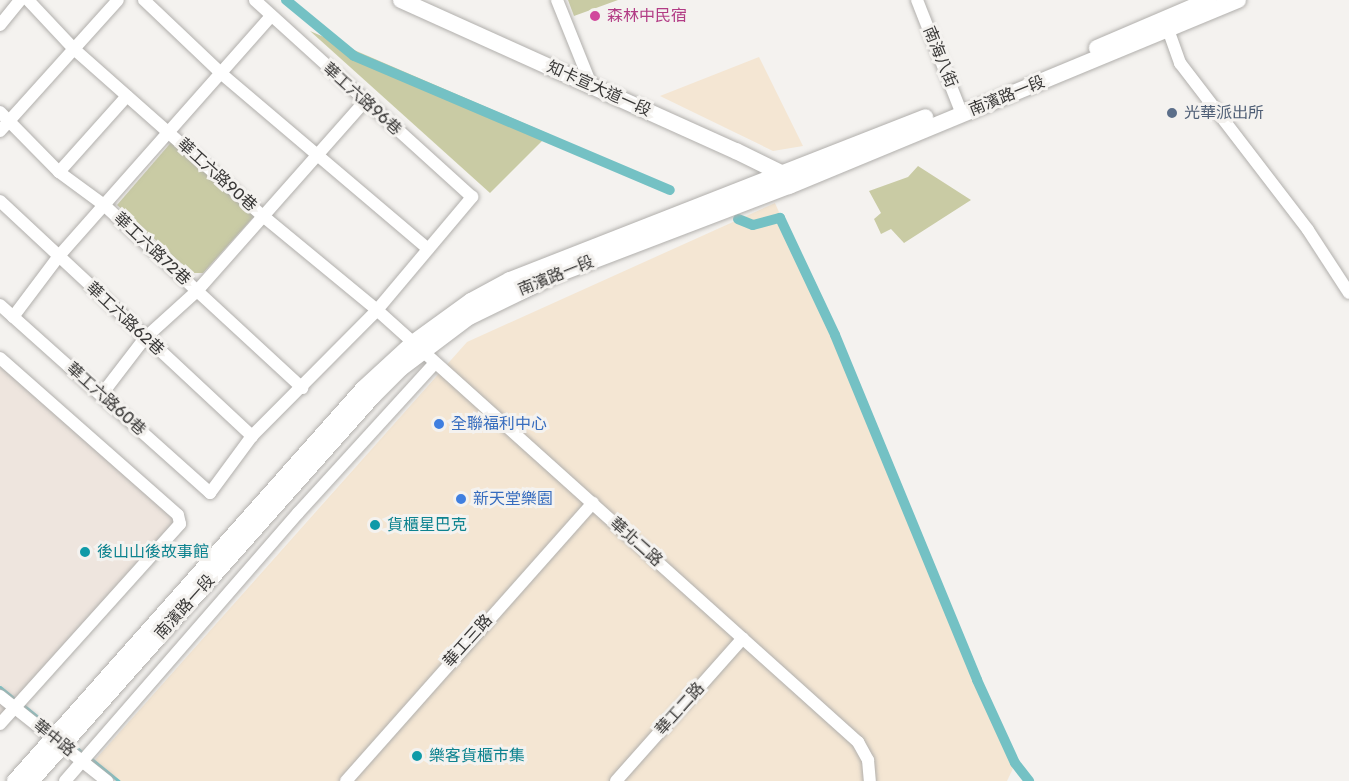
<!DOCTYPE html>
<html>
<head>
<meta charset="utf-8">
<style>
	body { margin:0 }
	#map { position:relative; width:1349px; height:781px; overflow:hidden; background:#f4f2ef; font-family:Rubik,"Noto Sans TC",sans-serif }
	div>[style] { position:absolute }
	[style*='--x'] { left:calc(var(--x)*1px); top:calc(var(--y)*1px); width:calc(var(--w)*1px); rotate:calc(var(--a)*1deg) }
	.commercial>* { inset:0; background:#f4e6d3 }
	.built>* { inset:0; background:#eee5de }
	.green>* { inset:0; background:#c9cba4 }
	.stream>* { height:3px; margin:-1.5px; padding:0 1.5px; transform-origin:1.5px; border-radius:1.5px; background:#74c1c4 }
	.canal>* { height:10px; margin:-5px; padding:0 5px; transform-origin:5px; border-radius:5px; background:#74c1c4 }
	.roads { filter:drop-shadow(0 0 2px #b1afac) drop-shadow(0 0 2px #b1afac) }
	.street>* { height:12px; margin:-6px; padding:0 6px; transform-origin:6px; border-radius:6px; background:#fff }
	.secondary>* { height:16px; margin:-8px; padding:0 8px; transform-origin:8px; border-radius:8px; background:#fff }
	.dots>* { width:16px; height:16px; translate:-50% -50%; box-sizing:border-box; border:3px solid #f4f2ef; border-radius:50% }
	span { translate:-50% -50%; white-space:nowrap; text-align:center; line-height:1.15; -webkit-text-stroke:6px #f4f2ef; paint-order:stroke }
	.hotel-label { font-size:16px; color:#b23c85 }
	.left { translate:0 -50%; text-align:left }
	.street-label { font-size:16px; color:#393837 }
	.service-label { font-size:16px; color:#4e5e75 }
	.shop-label { font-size:16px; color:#366cbe }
	.culture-label { font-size:16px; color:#0d838f }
</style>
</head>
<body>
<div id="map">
	<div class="commercial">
		<div style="clip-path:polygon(759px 57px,803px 146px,773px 151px,660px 96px)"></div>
		<div style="clip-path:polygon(775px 203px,1017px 760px,1007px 781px,120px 781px,94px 761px,467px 342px)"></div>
	</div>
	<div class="built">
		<div style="clip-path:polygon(0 358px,180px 524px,0 727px)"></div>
	</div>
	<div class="green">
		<div style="clip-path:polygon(568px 0,618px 0,574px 16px)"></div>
		<div style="clip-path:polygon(310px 31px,549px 134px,490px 193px)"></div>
		<div style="clip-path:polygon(174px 139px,256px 214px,203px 273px,192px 273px,117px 205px)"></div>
		<div style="clip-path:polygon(918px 166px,971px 200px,904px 243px,891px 229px,881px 234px,874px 219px,881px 213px,869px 191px,908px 177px)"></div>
	</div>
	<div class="stream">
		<div style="--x:0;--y:687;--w:22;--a:39"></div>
		<div style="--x:23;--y:705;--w:38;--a:39"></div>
		<div style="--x:72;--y:744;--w:14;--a:39"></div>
		<div style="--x:89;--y:757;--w:38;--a:39"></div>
	</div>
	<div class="canal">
		<div style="--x:286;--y:0;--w:88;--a:39.5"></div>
		<div style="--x:354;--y:56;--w:343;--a:23"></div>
		<div style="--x:738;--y:219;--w:16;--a:22"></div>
		<div style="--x:753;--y:225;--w:28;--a:-15"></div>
		<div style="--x:780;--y:218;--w:129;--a:64.8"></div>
		<div style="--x:835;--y:335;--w:373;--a:67.6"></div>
		<div style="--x:977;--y:680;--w:91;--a:65.4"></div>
		<div style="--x:1015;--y:763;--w:23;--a:52"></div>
	</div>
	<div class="roads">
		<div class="street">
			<div style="--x:28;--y:0;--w:67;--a:46.8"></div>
			<div style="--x:74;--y:49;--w:252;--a:41.5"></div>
			<div style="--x:263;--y:216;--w:148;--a:39.5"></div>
			<div style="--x:377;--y:310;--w:647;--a:41.93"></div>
			<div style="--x:858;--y:742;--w:21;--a:61"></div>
			<div style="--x:868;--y:760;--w:21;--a:85"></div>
			<div style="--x:144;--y:0;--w:109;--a:43.5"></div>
			<div style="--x:223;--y:75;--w:269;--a:40.3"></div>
			<div style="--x:557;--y:0;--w:94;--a:68.1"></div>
			<div style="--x:917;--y:0;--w:123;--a:68.5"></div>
			<div style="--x:1165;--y:21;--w:45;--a:70.3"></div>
			<div style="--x:1180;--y:63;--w:210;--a:52.5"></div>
			<div style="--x:1308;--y:230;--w:75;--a:56.9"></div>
			<div style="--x:0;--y:25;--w:32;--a:-51"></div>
			<div style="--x:0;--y:112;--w:84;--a:45.5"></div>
			<div style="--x:59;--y:172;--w:56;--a:36.3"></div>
			<div style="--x:104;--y:205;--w:270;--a:42.7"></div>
			<div style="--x:0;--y:131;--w:176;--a:-48"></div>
			<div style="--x:59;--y:172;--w:102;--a:-48.2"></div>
			<div style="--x:0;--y:201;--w:345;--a:43"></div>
			<div style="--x:0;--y:305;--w:282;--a:41.8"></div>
			<div style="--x:210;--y:493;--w:71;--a:-53.6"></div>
			<div style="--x:252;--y:436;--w:177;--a:-45.2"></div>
			<div style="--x:377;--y:310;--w:148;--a:-49.9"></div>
			<div style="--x:472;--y:197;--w:293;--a:-137.8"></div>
			<div style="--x:13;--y:317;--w:75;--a:-53.1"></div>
			<div style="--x:58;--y:257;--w:320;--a:-48.5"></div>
			<div style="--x:0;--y:358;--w:237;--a:41.4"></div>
			<div style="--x:178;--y:515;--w:9;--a:77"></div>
			<div style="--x:180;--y:524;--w:269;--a:132"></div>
			<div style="--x:102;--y:394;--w:71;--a:-52.5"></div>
			<div style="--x:145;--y:338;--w:70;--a:-42.1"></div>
			<div style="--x:197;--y:291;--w:254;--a:-48.5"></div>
			<div style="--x:0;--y:696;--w:137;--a:38.5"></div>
			<div style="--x:65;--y:781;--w:355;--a:-49"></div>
			<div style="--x:298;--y:513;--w:202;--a:-47.6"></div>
			<div style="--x:346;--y:781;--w:372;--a:-48.4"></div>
			<div style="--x:616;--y:781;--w:191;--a:-48.4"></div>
		</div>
		<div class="secondary">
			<div style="--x:401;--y:0;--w:367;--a:24.3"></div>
			<div style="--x:736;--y:151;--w:55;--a:26.1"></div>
			<div style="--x:785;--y:175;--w:5;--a:68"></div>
			<div style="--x:1097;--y:48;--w:122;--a:-23.2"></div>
			<div style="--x:15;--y:781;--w:524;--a:-48.4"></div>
			<div style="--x:363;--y:389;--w:68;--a:-42.6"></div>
			<div style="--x:413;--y:343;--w:72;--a:-35.9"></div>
			<div style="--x:471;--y:301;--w:44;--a:-28.3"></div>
			<div style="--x:510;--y:280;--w:446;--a:-21.4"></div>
			<div style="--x:31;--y:781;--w:514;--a:-48.39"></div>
			<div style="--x:372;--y:397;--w:41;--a:-45"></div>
			<div style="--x:401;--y:368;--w:85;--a:-36.9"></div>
			<div style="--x:469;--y:317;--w:93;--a:-26"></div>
			<div style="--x:553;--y:276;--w:253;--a:-20.9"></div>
			<div style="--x:789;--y:186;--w:486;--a:-22.5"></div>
		</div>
	</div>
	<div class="dots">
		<div style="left:595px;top:16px;background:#d1479c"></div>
		<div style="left:1172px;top:113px;background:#5c6f8a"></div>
		<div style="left:439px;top:424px;background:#3f7fe0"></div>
		<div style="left:461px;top:499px;background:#3f7fe0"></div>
		<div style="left:375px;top:525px;background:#0f9aa8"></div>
		<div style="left:85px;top:552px;background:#0f9aa8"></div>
		<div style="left:417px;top:756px;background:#0f9aa8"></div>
	</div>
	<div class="hotel-label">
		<span class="left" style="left:607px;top:16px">森林中民宿</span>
	</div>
	<div class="street-label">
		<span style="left:940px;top:57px;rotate:68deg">南海八街</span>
		<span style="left:599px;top:89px;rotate:24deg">知卡宣大道一段</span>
		<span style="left:1007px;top:96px;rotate:-22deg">南濱路一段</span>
		<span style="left:362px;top:99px;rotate:42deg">華工六路96巷</span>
		<span style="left:217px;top:175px;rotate:42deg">華工六路90巷</span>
		<span style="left:152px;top:249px;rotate:43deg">華工六路72巷</span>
		<span style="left:556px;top:276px;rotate:-22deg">南濱路一段</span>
		<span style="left:125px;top:319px;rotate:43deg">華工六路62巷</span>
		<span style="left:106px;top:399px;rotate:42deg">華工六路60巷</span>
		<span style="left:636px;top:542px;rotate:42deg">華北二路</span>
		<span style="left:185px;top:607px;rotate:-48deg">南濱路一段</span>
		<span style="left:468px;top:641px;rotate:-48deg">華工三路</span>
		<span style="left:680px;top:709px;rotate:-48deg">華工二路</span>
		<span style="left:54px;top:738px;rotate:39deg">華中路</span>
	</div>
	<div class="service-label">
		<span class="left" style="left:1184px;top:113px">光華派出所</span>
	</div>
	<div class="shop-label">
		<span class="left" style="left:451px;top:424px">全聯福利中心</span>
		<span class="left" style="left:473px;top:499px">新天堂樂園</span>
	</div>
	<div class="culture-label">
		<span class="left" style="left:387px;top:525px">貨櫃星巴克</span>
		<span class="left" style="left:97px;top:552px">後山山後故事館</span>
		<span class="left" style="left:429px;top:756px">樂客貨櫃市集</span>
	</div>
</div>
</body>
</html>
